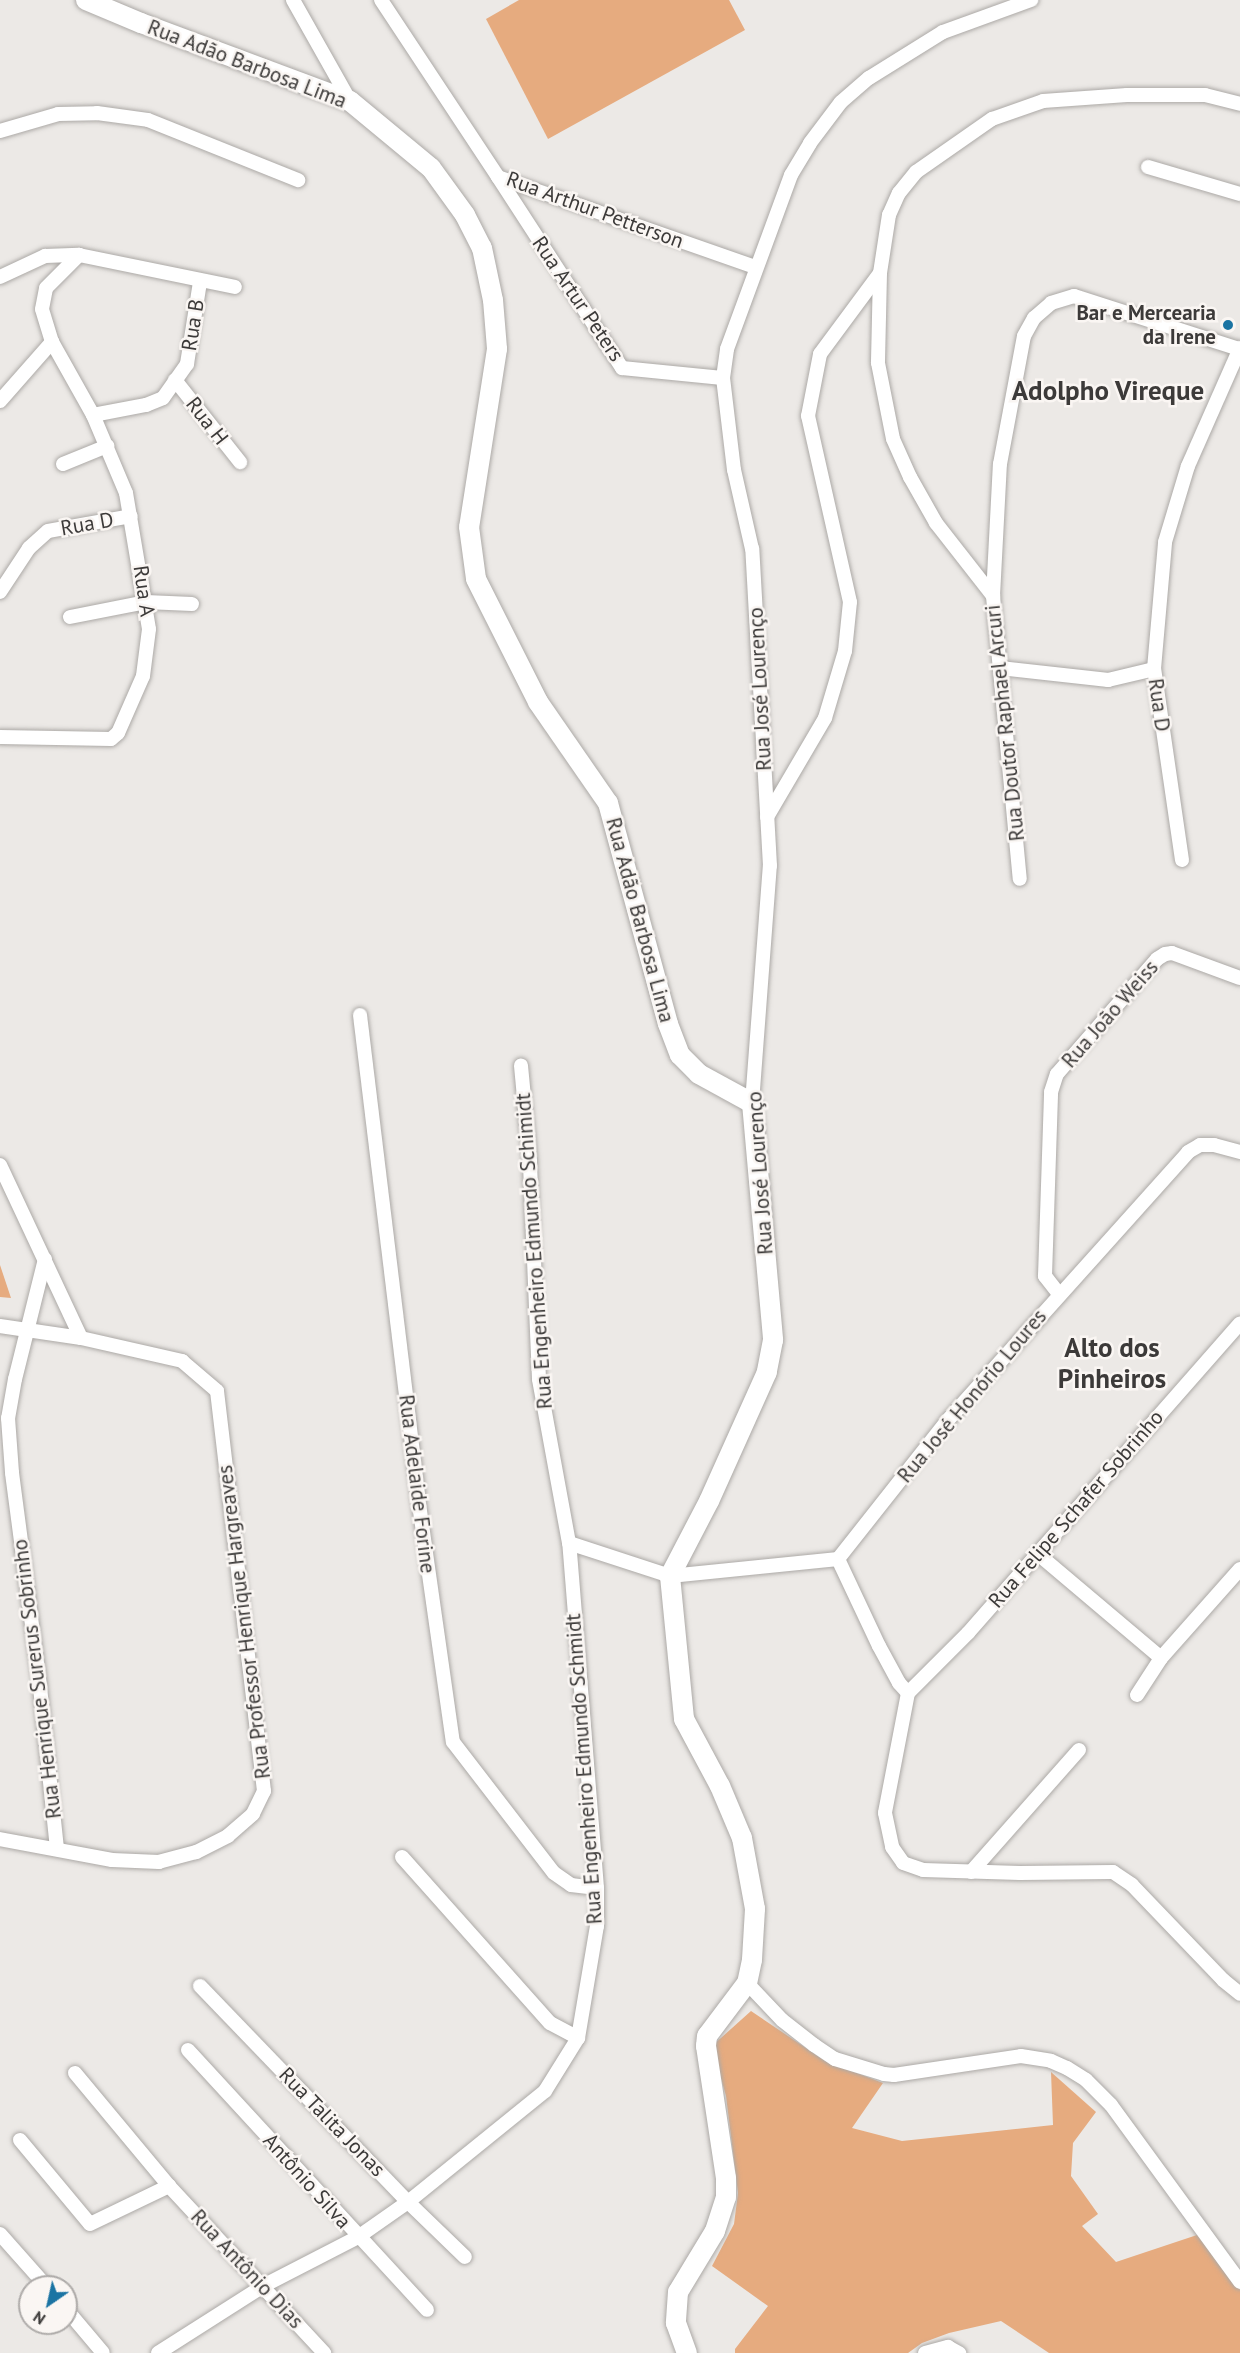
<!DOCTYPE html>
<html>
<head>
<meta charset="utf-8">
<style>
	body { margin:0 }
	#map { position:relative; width:1240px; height:2353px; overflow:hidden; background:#ece9e6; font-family:"PT Sans",sans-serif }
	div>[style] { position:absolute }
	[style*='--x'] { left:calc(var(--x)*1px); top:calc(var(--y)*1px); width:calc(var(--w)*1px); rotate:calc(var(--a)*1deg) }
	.green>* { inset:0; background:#e6ab7f }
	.roads { filter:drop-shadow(0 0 2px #aca9a6) drop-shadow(0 0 2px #aca9a6) }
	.street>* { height:14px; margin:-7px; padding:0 7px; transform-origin:7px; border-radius:7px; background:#fff }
	.secondary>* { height:20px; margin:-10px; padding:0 10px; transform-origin:10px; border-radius:10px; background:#fff }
	.dots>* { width:16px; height:16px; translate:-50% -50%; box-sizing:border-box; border:3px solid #faf6f3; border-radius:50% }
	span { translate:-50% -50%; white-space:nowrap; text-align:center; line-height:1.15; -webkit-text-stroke:5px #faf6f3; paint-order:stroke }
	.street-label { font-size:21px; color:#3c3a39 }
	.poi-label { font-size:21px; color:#3c3a39; font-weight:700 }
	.right { translate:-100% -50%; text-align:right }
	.district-label { font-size:27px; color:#3c3a39; font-weight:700 }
	.north { position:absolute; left:18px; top:2275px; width:60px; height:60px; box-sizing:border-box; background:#faf6f3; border:2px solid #aeaba9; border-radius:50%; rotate:214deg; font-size:16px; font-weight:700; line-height:24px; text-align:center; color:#3c3a39 }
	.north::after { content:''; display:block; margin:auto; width:21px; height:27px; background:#1b74a3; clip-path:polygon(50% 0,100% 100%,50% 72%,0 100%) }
</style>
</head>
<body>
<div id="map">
	<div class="green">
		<div style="clip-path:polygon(519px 0,729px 0,745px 30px,548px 139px,486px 19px)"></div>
		<div style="clip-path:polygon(0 1265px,11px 1298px,0 1297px)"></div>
		<div style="clip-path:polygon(751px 2011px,825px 2061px,883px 2083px,852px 2128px,902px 2141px,1053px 2125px,1051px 2072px,1096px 2112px,1073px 2143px,1071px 2176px,1098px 2214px,1082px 2226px,1116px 2262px,1203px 2233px,1240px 2290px,1240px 2353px,1049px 2353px,1001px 2321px,949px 2333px,922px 2343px,908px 2353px,735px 2353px,735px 2349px,768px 2306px,712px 2266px,734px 2224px,738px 2193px,726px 2096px,712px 2046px)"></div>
	</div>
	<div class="roads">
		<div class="street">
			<div style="--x:293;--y:0;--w:116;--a:60.6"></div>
			<div style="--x:381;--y:0;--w:212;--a:56.5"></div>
			<div style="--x:498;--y:177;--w:272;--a:19.3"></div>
			<div style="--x:0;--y:131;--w:60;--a:-16.3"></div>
			<div style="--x:58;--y:114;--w:39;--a:-1"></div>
			<div style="--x:97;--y:113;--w:51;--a:7.8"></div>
			<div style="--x:148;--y:120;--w:162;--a:21.8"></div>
			<div style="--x:1148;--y:167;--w:96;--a:16.4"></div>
			<div style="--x:498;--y:177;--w:228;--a:57"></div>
			<div style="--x:622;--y:368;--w:101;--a:5.7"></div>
			<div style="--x:880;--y:273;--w:90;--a:91.3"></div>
			<div style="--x:878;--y:363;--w:77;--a:78.8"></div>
			<div style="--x:893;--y:439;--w:42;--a:65.9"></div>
			<div style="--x:910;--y:477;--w:53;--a:60.5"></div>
			<div style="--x:936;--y:523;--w:93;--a:52"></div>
			<div style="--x:993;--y:596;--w:284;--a:84.6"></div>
			<div style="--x:0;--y:277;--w:50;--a:-25"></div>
			<div style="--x:45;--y:256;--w:34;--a:-2"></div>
			<div style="--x:79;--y:255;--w:159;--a:11.6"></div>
			<div style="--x:175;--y:380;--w:105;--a:51.6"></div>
			<div style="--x:0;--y:401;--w:79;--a:-48.6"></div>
			<div style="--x:93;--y:415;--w:54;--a:-10.7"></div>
			<div style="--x:146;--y:405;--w:18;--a:-22"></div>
			<div style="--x:163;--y:398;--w:42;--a:-54.8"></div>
			<div style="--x:187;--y:364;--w:83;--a:-81"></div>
			<div style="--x:63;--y:464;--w:48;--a:-22.2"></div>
			<div style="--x:0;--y:592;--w:53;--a:-56.6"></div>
			<div style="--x:29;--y:548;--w:25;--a:-42"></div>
			<div style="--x:48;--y:531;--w:84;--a:-10.2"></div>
			<div style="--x:993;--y:596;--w:132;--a:-87"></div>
			<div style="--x:1000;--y:464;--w:130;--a:-79.4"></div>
			<div style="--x:1024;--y:336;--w:21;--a:-61"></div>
			<div style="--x:1034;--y:318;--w:23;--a:-41"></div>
			<div style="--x:1051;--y:303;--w:24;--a:-17"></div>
			<div style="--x:1074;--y:296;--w:173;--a:17.8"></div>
			<div style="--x:70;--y:617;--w:77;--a:-11.2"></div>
			<div style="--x:146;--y:602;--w:46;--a:2.5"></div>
			<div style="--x:1000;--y:668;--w:109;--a:6.3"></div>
			<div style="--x:1108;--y:680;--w:47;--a:-13.4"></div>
			<div style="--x:0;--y:737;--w:111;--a:1"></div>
			<div style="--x:111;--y:739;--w:9;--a:-41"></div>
			<div style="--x:118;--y:733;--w:62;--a:-66.3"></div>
			<div style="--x:143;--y:676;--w:47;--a:-82.7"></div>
			<div style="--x:149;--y:629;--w:138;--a:-99.6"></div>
			<div style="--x:126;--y:493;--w:85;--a:-112.9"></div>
			<div style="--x:93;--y:415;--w:84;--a:-119.3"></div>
			<div style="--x:52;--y:342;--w:34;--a:-107"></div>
			<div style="--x:42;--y:309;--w:21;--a:-79"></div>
			<div style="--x:46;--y:288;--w:47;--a:-45"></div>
			<div style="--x:767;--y:817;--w:115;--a:-59.6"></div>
			<div style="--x:825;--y:718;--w:70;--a:-73.4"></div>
			<div style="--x:845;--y:651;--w:49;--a:-84.2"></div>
			<div style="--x:850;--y:602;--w:191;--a:-102.7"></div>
			<div style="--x:808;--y:416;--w:63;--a:-79"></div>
			<div style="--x:820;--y:354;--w:101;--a:-53.5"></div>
			<div style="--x:880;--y:273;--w:59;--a:-81.2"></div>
			<div style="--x:889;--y:215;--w:24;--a:-66"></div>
			<div style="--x:899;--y:193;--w:27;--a:-51"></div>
			<div style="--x:916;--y:172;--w:93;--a:-34.9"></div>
			<div style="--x:992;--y:119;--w:54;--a:-19.4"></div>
			<div style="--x:1043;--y:101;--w:84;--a:-4.1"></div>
			<div style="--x:1127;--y:95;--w:78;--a:0"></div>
			<div style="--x:1205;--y:95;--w:36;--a:14"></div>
			<div style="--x:1182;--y:860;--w:193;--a:-98.3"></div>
			<div style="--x:1154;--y:669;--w:127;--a:-85"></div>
			<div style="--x:1165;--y:542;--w:79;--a:-73.2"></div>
			<div style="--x:1188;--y:466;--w:129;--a:-66.2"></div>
			<div style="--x:360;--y:1015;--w:485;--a:83.1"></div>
			<div style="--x:418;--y:1497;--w:247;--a:81.9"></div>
			<div style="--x:453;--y:1742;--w:165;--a:52.4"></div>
			<div style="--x:554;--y:1873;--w:21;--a:35"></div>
			<div style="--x:571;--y:1885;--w:26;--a:7"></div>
			<div style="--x:752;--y:1103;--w:238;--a:-85.7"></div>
			<div style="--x:770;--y:866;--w:318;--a:-93.2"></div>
			<div style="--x:752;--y:549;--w:81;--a:-102.8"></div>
			<div style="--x:734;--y:470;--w:93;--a:-96.8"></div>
			<div style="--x:723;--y:378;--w:29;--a:-82"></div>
			<div style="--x:727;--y:349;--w:185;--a:-69.8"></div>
			<div style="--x:791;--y:175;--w:37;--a:-59"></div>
			<div style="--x:810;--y:143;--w:51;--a:-52.9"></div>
			<div style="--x:841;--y:102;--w:37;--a:-41"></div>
			<div style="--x:869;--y:78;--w:87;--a:-31.9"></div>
			<div style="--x:943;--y:32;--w:94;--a:-20"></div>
			<div style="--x:0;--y:1165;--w:191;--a:64.9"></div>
			<div style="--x:45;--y:1259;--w:124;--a:104"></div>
			<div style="--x:15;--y:1379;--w:40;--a:100"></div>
			<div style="--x:8;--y:1418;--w:55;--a:85.8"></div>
			<div style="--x:12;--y:1473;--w:216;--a:82.5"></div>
			<div style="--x:40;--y:1687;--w:163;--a:84"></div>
			<div style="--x:1059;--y:1294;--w:23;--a:-128"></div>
			<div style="--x:1045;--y:1276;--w:184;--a:-88.1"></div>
			<div style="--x:1051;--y:1092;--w:19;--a:-72"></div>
			<div style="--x:1057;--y:1074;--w:152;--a:-49"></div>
			<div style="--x:1157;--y:959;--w:9;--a:-32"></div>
			<div style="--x:1165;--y:954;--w:7;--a:-8"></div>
			<div style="--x:1172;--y:953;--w:72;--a:20.2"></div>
			<div style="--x:0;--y:1326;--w:82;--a:8.4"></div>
			<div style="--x:81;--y:1338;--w:104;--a:12.8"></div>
			<div style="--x:182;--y:1361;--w:46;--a:40.6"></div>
			<div style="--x:217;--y:1391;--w:403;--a:83.3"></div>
			<div style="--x:264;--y:1791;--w:25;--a:116"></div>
			<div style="--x:253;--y:1814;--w:33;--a:139"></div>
			<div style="--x:228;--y:1836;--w:36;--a:153"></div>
			<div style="--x:196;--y:1852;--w:38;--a:165"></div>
			<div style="--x:159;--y:1862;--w:47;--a:-177.6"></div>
			<div style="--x:112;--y:1860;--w:114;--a:-169.4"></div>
			<div style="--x:569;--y:1543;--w:106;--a:18.1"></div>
			<div style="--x:670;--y:1576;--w:169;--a:-5.8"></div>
			<div style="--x:838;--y:1559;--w:176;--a:-51.7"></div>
			<div style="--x:947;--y:1421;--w:361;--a:-48.1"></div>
			<div style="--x:1188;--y:1152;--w:14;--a:-30"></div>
			<div style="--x:1200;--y:1145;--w:14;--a:0"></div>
			<div style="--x:1214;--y:1145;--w:27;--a:15"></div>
			<div style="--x:1038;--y:1554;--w:161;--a:40.2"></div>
			<div style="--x:838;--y:1559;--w:96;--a:64.8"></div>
			<div style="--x:879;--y:1646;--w:42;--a:61.6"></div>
			<div style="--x:899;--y:1683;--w:13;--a:48"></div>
			<div style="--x:908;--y:1693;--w:122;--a:100.9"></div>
			<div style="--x:885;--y:1813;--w:35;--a:78"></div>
			<div style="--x:892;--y:1847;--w:19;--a:55"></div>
			<div style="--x:903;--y:1863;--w:21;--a:19"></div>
			<div style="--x:923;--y:1870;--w:97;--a:1.8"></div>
			<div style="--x:1020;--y:1873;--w:93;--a:-0.6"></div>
			<div style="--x:1113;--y:1872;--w:23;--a:34"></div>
			<div style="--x:1132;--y:1885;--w:132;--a:46.2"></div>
			<div style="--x:1223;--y:1980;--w:22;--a:39"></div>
			<div style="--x:908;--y:1693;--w:85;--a:-45"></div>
			<div style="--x:968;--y:1633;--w:412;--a:-48.7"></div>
			<div style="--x:1137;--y:1695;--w:44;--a:-57"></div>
			<div style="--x:1161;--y:1658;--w:119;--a:-48.4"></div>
			<div style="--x:402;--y:1857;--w:222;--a:48.3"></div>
			<div style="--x:550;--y:2023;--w:32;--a:28"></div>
			<div style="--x:971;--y:1872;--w:163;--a:-48.5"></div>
			<div style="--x:747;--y:1983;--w:51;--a:46.6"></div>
			<div style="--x:782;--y:2020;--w:41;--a:38"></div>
			<div style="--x:814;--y:2045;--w:25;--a:34"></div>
			<div style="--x:835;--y:2059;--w:51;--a:17"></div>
			<div style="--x:884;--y:2074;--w:10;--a:6"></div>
			<div style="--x:894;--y:2075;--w:128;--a:-8.5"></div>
			<div style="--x:1021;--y:2056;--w:30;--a:9"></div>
			<div style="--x:1051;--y:2061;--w:17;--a:24"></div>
			<div style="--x:1067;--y:2068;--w:22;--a:32"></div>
			<div style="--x:1086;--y:2080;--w:35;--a:45"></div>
			<div style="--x:1111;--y:2105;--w:219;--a:53.9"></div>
			<div style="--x:200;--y:1986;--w:300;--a:46.1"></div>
			<div style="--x:408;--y:2202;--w:79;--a:44"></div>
			<div style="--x:188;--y:2050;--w:353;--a:47.4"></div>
			<div style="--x:75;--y:2073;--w:147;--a:50.2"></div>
			<div style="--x:169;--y:2186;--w:228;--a:47.1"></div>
			<div style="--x:20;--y:2140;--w:109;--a:50.2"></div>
			<div style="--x:90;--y:2224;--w:88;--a:-25.7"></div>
			<div style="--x:0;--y:2234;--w:71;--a:48.4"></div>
			<div style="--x:66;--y:2309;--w:57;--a:49.9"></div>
			<div style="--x:158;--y:2353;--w:125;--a:-32.5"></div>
			<div style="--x:263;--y:2286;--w:107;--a:-27.3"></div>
			<div style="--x:358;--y:2237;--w:61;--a:-35"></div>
			<div style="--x:408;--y:2202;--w:176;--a:-39"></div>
			<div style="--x:545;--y:2091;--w:62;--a:-58.1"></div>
			<div style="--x:578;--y:2038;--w:114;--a:-80.4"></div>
			<div style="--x:597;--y:1926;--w:38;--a:-90"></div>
			<div style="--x:597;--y:1888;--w:346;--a:-94.6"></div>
			<div style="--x:569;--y:1543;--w:167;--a:-100.4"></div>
			<div style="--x:539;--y:1379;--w:218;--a:-92.4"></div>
			<div style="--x:530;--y:1161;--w:96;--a:-95.4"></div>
			<div style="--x:925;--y:2353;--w:24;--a:-15"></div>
			<div style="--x:948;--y:2347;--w:13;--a:29"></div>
		</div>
		<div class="secondary">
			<div style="--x:86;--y:0;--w:60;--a:22.7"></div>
			<div style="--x:141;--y:23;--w:223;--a:20.5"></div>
			<div style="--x:350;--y:101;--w:105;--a:39.6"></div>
			<div style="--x:431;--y:168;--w:58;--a:54.1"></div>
			<div style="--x:465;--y:215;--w:37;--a:63"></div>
			<div style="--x:482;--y:248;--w:53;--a:78.1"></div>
			<div style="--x:493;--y:300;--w:49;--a:85.3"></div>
			<div style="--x:497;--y:349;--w:180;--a:98.9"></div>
			<div style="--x:469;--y:527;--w:52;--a:82.3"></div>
			<div style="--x:476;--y:579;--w:138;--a:63.2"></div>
			<div style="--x:538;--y:702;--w:123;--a:55.3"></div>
			<div style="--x:608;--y:803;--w:229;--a:74.8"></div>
			<div style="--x:668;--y:1024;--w:33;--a:69"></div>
			<div style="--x:680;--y:1055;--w:27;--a:45"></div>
			<div style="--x:699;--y:1074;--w:60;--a:28.7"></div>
			<div style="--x:752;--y:1103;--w:238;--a:84.9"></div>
			<div style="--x:773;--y:1340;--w:33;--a:101"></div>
			<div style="--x:767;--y:1372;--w:141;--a:114.2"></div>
			<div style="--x:709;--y:1501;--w:85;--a:117.5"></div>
			<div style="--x:670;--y:1576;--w:144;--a:84.4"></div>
			<div style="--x:684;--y:1719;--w:76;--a:61.8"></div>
			<div style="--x:720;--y:1786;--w:56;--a:67.1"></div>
			<div style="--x:742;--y:1838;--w:72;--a:79.6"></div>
			<div style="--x:755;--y:1909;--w:51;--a:93.4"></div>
			<div style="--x:752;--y:1960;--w:24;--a:102"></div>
			<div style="--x:747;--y:1983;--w:66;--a:127"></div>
			<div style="--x:707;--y:2036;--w:10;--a:96"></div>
			<div style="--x:706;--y:2046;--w:134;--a:81.4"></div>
			<div style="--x:726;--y:2178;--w:19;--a:90"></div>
			<div style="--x:726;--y:2197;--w:36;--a:108"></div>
			<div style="--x:715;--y:2231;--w:71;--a:121.2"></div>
			<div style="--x:678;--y:2292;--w:31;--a:94"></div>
			<div style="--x:676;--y:2323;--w:32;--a:70"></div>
		</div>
	</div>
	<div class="dots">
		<div style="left:1228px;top:325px;background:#1b74a3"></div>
	</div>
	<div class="street-label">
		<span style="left:247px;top:64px;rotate:21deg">Rua Adão Barbosa Lima</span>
		<span style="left:595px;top:210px;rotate:20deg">Rua Arthur Petterson</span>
		<span style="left:578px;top:299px;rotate:56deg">Rua Artur Peters</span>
		<span style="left:193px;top:325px;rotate:-81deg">Rua B</span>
		<span style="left:207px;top:421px;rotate:52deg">Rua H</span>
		<span style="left:87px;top:524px;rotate:-10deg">Rua D</span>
		<span style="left:144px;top:591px;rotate:82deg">Rua A</span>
		<span style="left:760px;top:689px;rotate:-93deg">Rua José Lourenço</span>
		<span style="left:1159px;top:705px;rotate:82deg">Rua D</span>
		<span style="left:1005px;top:723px;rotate:-96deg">Rua Doutor Raphael Arcuri</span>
		<span style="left:640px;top:920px;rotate:75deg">Rua Adão Barbosa Lima</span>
		<span style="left:1110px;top:1014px;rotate:-49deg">Rua João Weiss</span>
		<span style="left:760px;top:1173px;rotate:-94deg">Rua José Lourenço</span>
		<span style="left:534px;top:1251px;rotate:-94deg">Rua Engenheiro Edmundo Schimidt</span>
		<span style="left:972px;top:1396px;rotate:-50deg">Rua José Honório Loures</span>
		<span style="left:417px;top:1484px;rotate:83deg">Rua Adelaide Forine</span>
		<span style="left:1076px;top:1509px;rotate:-49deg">Rua Felipe Schafer Sobrinho</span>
		<span style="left:244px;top:1622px;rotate:-97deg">Rua Professor Henrique Hargreaves</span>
		<span style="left:37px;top:1679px;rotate:-97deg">Rua Henrique Surerus Sobrinho</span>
		<span style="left:584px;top:1769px;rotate:-94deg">Rua Engenheiro Edmundo Schmidt</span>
		<span style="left:332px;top:2122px;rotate:46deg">Rua Talita Jonas</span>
		<span style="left:307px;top:2181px;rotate:48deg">Antônio Silva</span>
		<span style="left:247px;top:2269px;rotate:47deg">Rua Antônio Dias</span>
	</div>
	<div class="poi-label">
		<span class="right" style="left:1216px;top:325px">Bar e Mercearia<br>da Irene</span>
	</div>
	<div class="district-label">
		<span style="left:1108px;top:391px">Adolpho Vireque</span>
		<span style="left:1112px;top:1363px">Alto dos<br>Pinheiros</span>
	</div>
	<div class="north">N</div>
</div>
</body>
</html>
